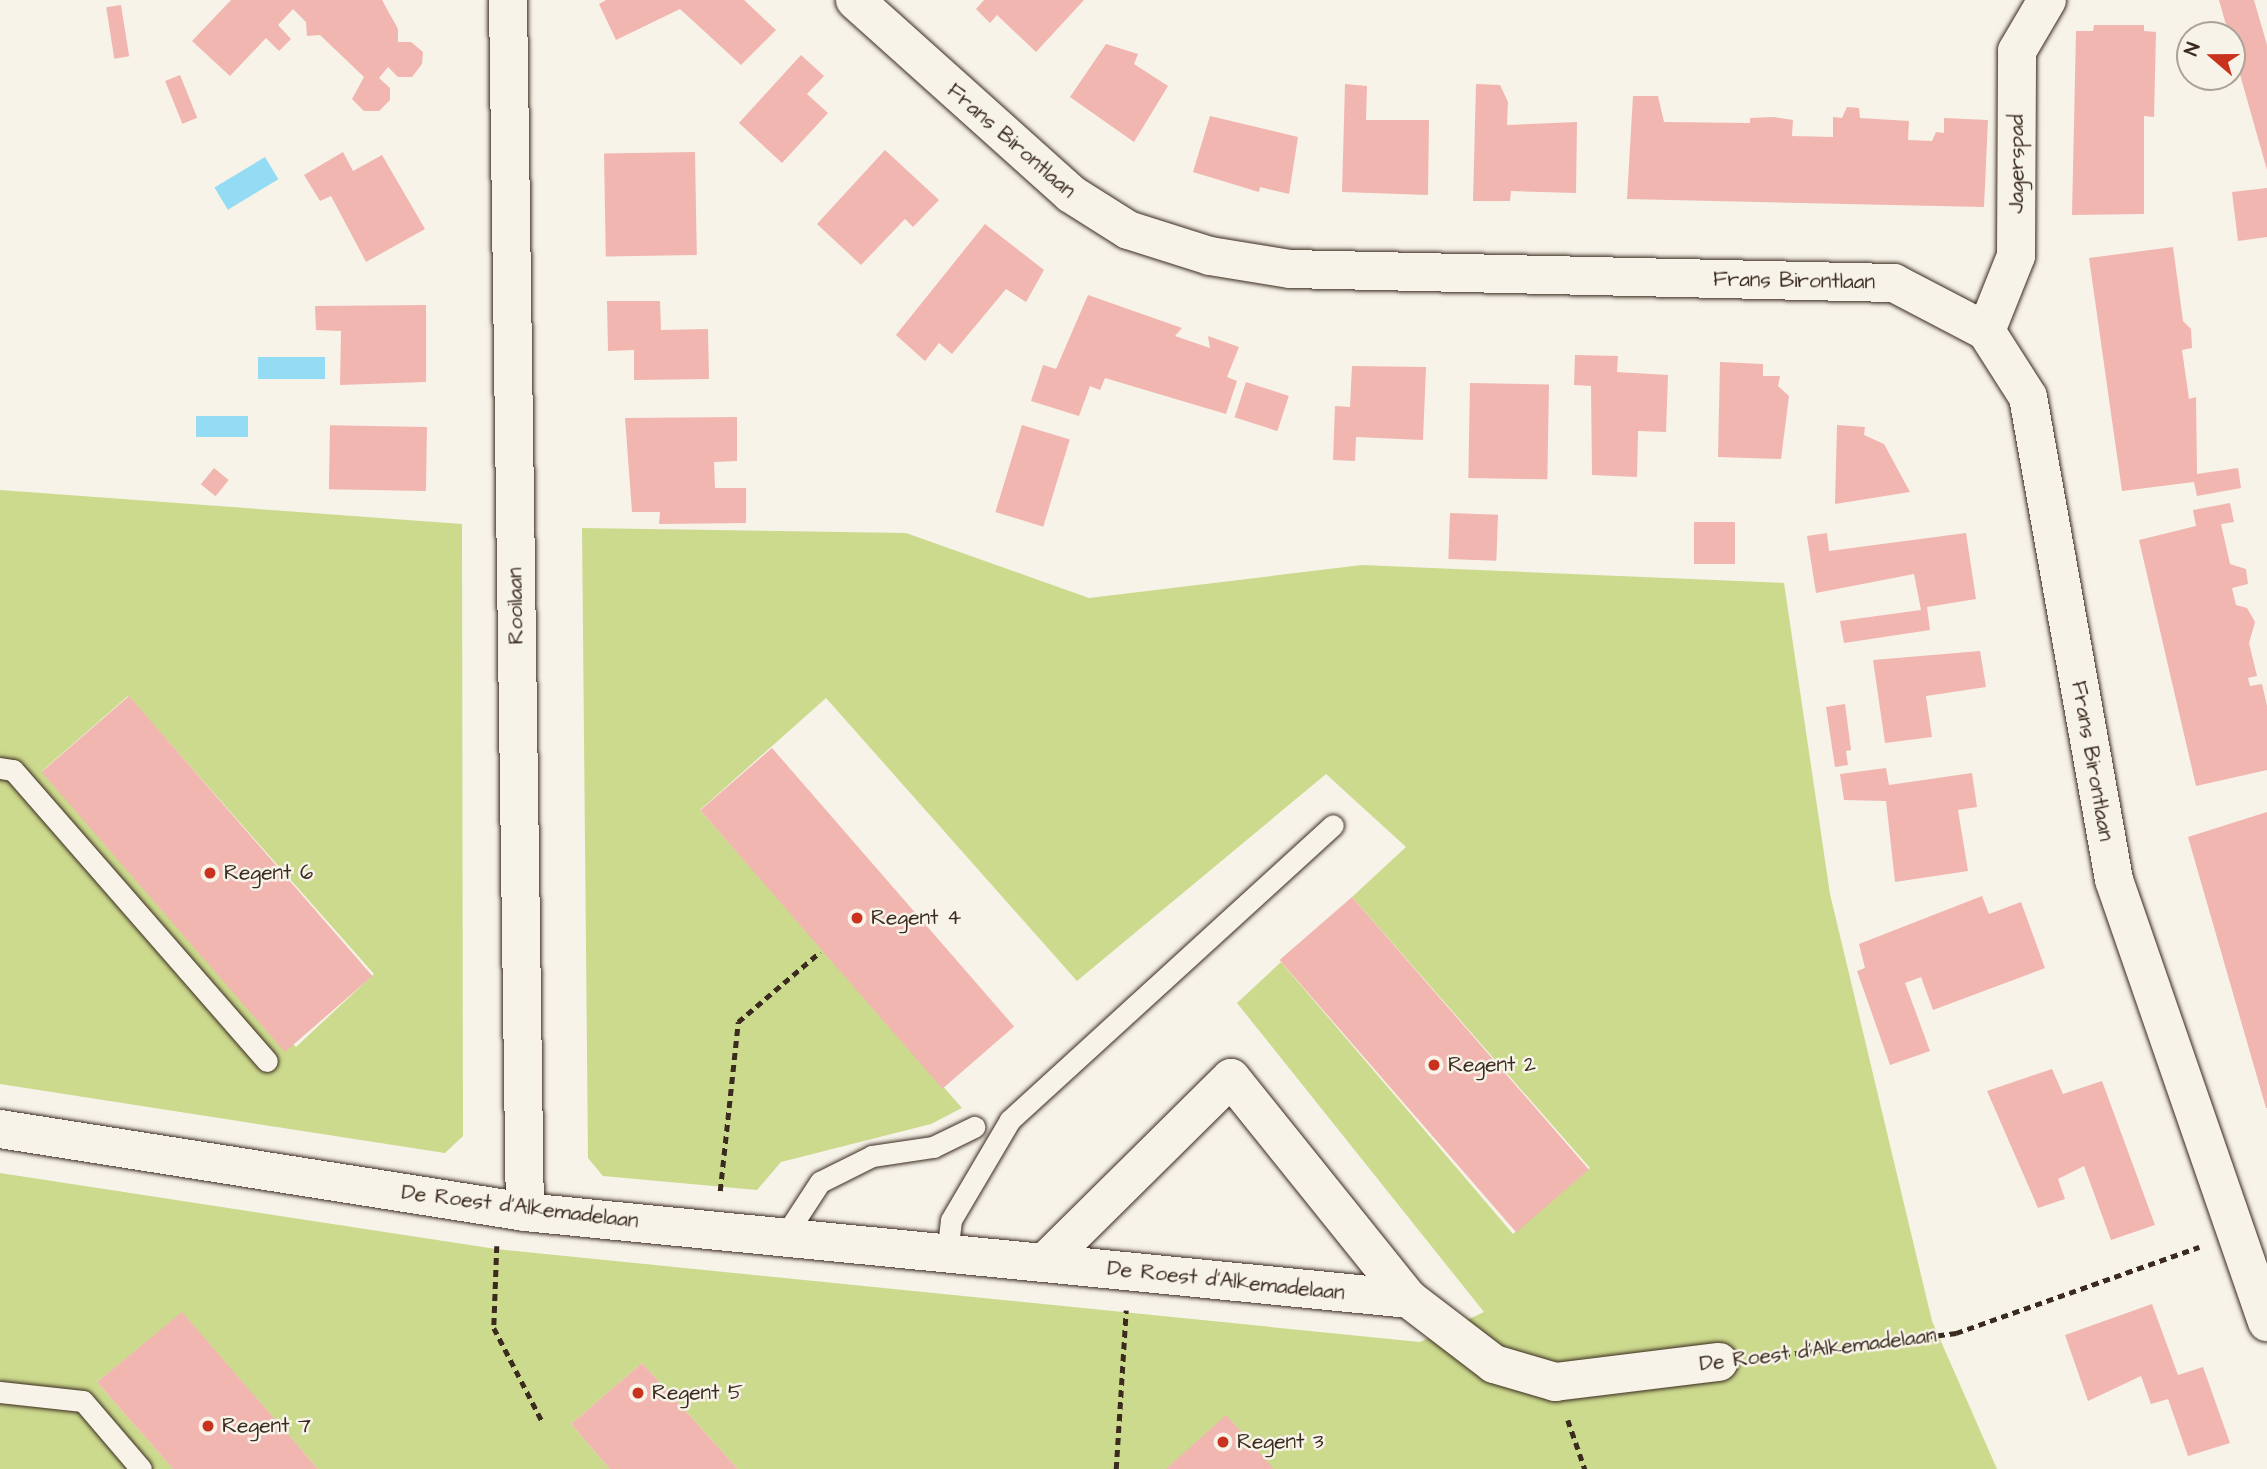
<!DOCTYPE html>
<html>
<head>
<meta charset="utf-8">
<style>
	body { margin:0 }
	#map { position:relative; width:2267px; height:1469px; overflow:hidden; background:#f7f3e8; font-family:"Architects Daughter",sans-serif }
	div>[style] { position:absolute }
	[style*='--x'] { left:calc(var(--x)*1px); top:calc(var(--y)*1px); width:calc(var(--w)*1px); rotate:calc(var(--a)*1deg) }
	.green>* { inset:0; background:#ccda8e }
	.water>* { inset:0; background:#93dcf4; transform-origin:0 0 }
	.building>* { inset:0; background:#f1b6b0; transform-origin:0 0 }
	.path>* { height:4.5px; margin-top:-2.25px; transform-origin:0; background:repeating-linear-gradient(90deg,#3b2a1e 0 7px,transparent 0 12px) }
	.roads { filter:drop-shadow(0 0 2px #3b2a1e) drop-shadow(0 0 2px #3b2a1e) }
	.service>* { height:21px; margin:-10.5px; padding:0 10.5px; transform-origin:10.5px; border-radius:10.5px; background:#f7f3e8 }
	.minor>* { height:38px; margin:-19px; padding:0 19px; transform-origin:19px; border-radius:19px; background:#f7f3e8 }
	.dots>* { width:19px; height:19px; translate:-50% -50%; box-sizing:border-box; border:4px solid #f7f3e8; border-radius:50% }
	span { translate:-50% -50%; white-space:nowrap; text-align:center; line-height:1.15; -webkit-text-stroke:5px #f7f3e8; paint-order:stroke }
	.street-label { font-size:21px; color:#3b2a1e }
	.poi-label { font-size:21px; color:#3b2a1e }
	.left { translate:0 -50%; text-align:left }
	.north { position:absolute; left:2176px; top:21px; width:70px; height:70px; box-sizing:border-box; background:#f7f3e8; border:2px solid #aca397; border-radius:50%; rotate:290deg; font-size:19px; font-weight:700; line-height:28px; text-align:center; color:#3b2a1e }
	.north::after { content:''; display:block; margin:auto; width:24px; height:32px; background:#c8321e; clip-path:polygon(50% 0,100% 100%,50% 72%,0 100%) }
</style>
</head>
<body>
<div id="map">
	<div class="green">
		<div style="clip-path:polygon(evenodd,0 490px,462px 524px,463px 1136px,445px 1153px,0 1084px,0 490px,128px 696px,374px 974px,296px 1047px,42px 771px,128px 696px)"></div>
		<div style="clip-path:polygon(582px 528px,906px 533px,1089px 598px,1362px 565px,1784px 583px,1830px 894px,1932px 1321px,1997px 1469px,738px 1469px,642px 1363px,571px 1424px,610px 1469px,318px 1469px,182px 1313px,97px 1382px,173px 1469px,0 1469px,0 1173px,496px 1249px,1420px 1342px,1484px 1312px,1237px 1003px,1281px 962px,1513px 1234px,1590px 1168px,1352px 897px,1406px 847px,1326px 774px,1077px 981px,826px 698px,700px 810px,962px 1108px,931px 1124px,781px 1162px,757px 1190px,603px 1176px,588px 1158px)"></div>
	</div>
	<div class="water">
		<div style="left:265px;top:157px;width:26px;height:59px;rotate:59deg"></div>
		<div style="left:325px;top:357px;width:22px;height:67px;rotate:90deg"></div>
		<div style="left:248px;top:416px;width:21px;height:52px;rotate:90deg"></div>
	</div>
	<div class="building">
		<div style="clip-path:polygon(231px 0,382px 0,398px 29px,398px 42px,411px 42px,423px 52px,422px 64px,412px 77px,398px 77px,388px 67px,379px 78px,390px 88px,390px 100px,379px 111px,364px 111px,352px 99px,364px 77px,320px 35px,307px 36px,306px 22px,293px 9px,278px 25px,291px 39px,279px 51px,266px 38px,230px 76px,192px 41px)"></div>
		<div style="clip-path:polygon(606px 0,744px 0,776px 30px,741px 65px,680px 9px,616px 40px,599px 4px)"></div>
		<div style="clip-path:polygon(984px 0,1084px 0,1036px 52px,997px 15px,990px 23px,976px 9px)"></div>
		<div style="clip-path:polygon(2219px 0,2254px 0,2267px 45px,2267px 170px)"></div>
		<div style="left:121px;top:5px;width:52px;height:15px;rotate:81deg"></div>
		<div style="clip-path:polygon(2094px 25px,2144px 25px,2144px 31px,2156px 32px,2154px 117px,2144px 116px,2144px 214px,2072px 215px,2076px 31px,2093px 31px)"></div>
		<div style="clip-path:polygon(1106px 44px,1138px 54px,1134px 64px,1168px 86px,1134px 142px,1070px 97px)"></div>
		<div style="clip-path:polygon(801px 55px,824px 76px,807px 94px,828px 113px,782px 163px,739px 123px)"></div>
		<div style="left:180px;top:75px;width:46px;height:16px;rotate:68deg"></div>
		<div style="clip-path:polygon(1345px 84px,1367px 86px,1366px 120px,1429px 120px,1428px 195px,1342px 192px)"></div>
		<div style="clip-path:polygon(1476px 84px,1500px 85px,1508px 102px,1507px 125px,1577px 122px,1576px 193px,1511px 191px,1510px 201px,1473px 201px)"></div>
		<div style="clip-path:polygon(1633px 96px,1658px 96px,1664px 122px,1750px 123px,1750px 118px,1774px 117px,1793px 120px,1792px 136px,1833px 137px,1833px 117px,1842px 118px,1847px 107px,1859px 108px,1860px 118px,1909px 121px,1908px 140px,1932px 141px,1936px 132px,1944px 133px,1944px 118px,1988px 120px,1984px 207px,1627px 199px)"></div>
		<div style="clip-path:polygon(1210px 116px,1298px 137px,1289px 194px,1260px 187px,1259px 192px,1193px 172px)"></div>
		<div style="clip-path:polygon(885px 150px,939px 200px,913px 227px,905px 219px,861px 265px,817px 224px)"></div>
		<div style="clip-path:polygon(343px 152px,353px 171px,382px 155px,425px 229px,366px 262px,331px 196px,320px 201px,304px 175px)"></div>
		<div style="left:695px;top:152px;width:103px;height:91px;rotate:89deg"></div>
		<div style="clip-path:polygon(2267px 188px,2267px 237px,2238px 241px,2232px 192px)"></div>
		<div style="clip-path:polygon(985px 224px,1044px 270px,1026px 302px,1006px 289px,952px 354px,939px 343px,925px 361px,896px 335px)"></div>
		<div style="clip-path:polygon(2173px 247px,2183px 321px,2191px 329px,2192px 348px,2182px 350px,2189px 399px,2196px 397px,2197px 474px,2238px 468px,2241px 488px,2197px 496px,2194px 482px,2122px 491px,2089px 258px)"></div>
		<div style="clip-path:polygon(1088px 295px,1182px 328px,1175px 336px,1210px 348px,1208px 336px,1239px 347px,1227px 377px,1237px 381px,1226px 414px,1105px 378px,1100px 390px,1090px 386px,1079px 416px,1031px 401px,1043px 365px,1056px 369px)"></div>
		<div style="clip-path:polygon(607px 301px,660px 301px,661px 330px,708px 329px,709px 379px,634px 380px,634px 350px,608px 351px)"></div>
		<div style="clip-path:polygon(426px 305px,426px 382px,340px 385px,341px 331px,316px 330px,315px 306px)"></div>
		<div style="clip-path:polygon(1575px 355px,1618px 356px,1617px 372px,1668px 375px,1666px 432px,1638px 431px,1637px 477px,1592px 475px,1591px 386px,1574px 385px)"></div>
		<div style="clip-path:polygon(1720px 362px,1763px 364px,1763px 376px,1780px 376px,1778px 386px,1789px 396px,1781px 459px,1718px 457px)"></div>
		<div style="clip-path:polygon(1352px 366px,1426px 367px,1423px 440px,1356px 437px,1355px 461px,1333px 460px,1335px 406px,1350px 407px)"></div>
		<div style="left:1246px;top:382px;width:45px;height:37px;rotate:18deg"></div>
		<div style="left:1470px;top:383px;width:79px;height:95px;rotate:1deg"></div>
		<div style="clip-path:polygon(737px 417px,737px 461px,714px 462px,715px 488px,746px 488px,746px 523px,659px 524px,660px 512px,632px 512px,625px 418px)"></div>
		<div style="left:1022px;top:425px;width:50px;height:91px;rotate:17deg"></div>
		<div style="clip-path:polygon(1837px 425px,1865px 427px,1864px 435px,1884px 444px,1910px 492px,1835px 504px)"></div>
		<div style="left:427px;top:427px;width:64px;height:97px;rotate:91deg"></div>
		<div style="left:214px;top:468px;width:19px;height:21px;rotate:39deg"></div>
		<div style="clip-path:polygon(2230px 503px,2234px 522px,2221px 524px,2230px 564px,2246px 569px,2248px 584px,2232px 588px,2236px 605px,2247px 608px,2255px 622px,2249px 643px,2257px 676px,2248px 678px,2250px 686px,2262px 684px,2267px 706px,2267px 770px,2196px 786px,2139px 540px,2196px 526px,2193px 510px)"></div>
		<div style="left:1450px;top:513px;width:48px;height:46px;rotate:2deg"></div>
		<div style="left:1694px;top:522px;width:41px;height:42px"></div>
		<div style="clip-path:polygon(1827px 533px,1829px 551px,1966px 533px,1976px 599px,1927px 607px,1930px 630px,1844px 643px,1840px 621px,1921px 610px,1914px 574px,1816px 593px,1807px 536px)"></div>
		<div style="clip-path:polygon(1980px 651px,1986px 687px,1926px 696px,1932px 737px,1885px 743px,1873px 660px)"></div>
		<div style="left:129px;top:696px;width:371px;height:116px;rotate:49deg"></div>
		<div style="clip-path:polygon(1845px 704px,1851px 750px,1846px 751px,1848px 765px,1835px 767px,1826px 707px)"></div>
		<div style="left:772px;top:748px;width:369px;height:95px;rotate:49deg"></div>
		<div style="clip-path:polygon(1886px 768px,1889px 785px,1972px 773px,1977px 807px,1958px 810px,1968px 871px,1895px 882px,1886px 801px,1844px 800px,1840px 774px)"></div>
		<div style="clip-path:polygon(2267px 812px,2267px 1108px,2266px 1108px,2188px 837px)"></div>
		<div style="clip-path:polygon(1982px 896px,1989px 914px,2021px 902px,2045px 968px,1933px 1010px,1921px 977px,1905px 983px,1930px 1051px,1890px 1065px,1857px 971px,1865px 968px,1859px 944px)"></div>
		<div style="left:1352px;top:897px;width:361px;height:96px;rotate:49deg"></div>
		<div style="clip-path:polygon(2052px 1069px,2063px 1094px,2102px 1081px,2155px 1225px,2111px 1240px,2084px 1166px,2058px 1179px,2065px 1199px,2038px 1208px,1987px 1091px)"></div>
		<div style="clip-path:polygon(2152px 1304px,2178px 1375px,2203px 1367px,2230px 1443px,2188px 1456px,2168px 1399px,2151px 1404px,2141px 1376px,2088px 1401px,2065px 1335px)"></div>
		<div style="clip-path:polygon(182px 1312px,318px 1469px,173px 1469px,97px 1382px)"></div>
		<div style="clip-path:polygon(642px 1363px,738px 1469px,610px 1469px,571px 1424px)"></div>
		<div style="clip-path:polygon(1226px 1415px,1274px 1469px,1166px 1469px)"></div>
	</div>
	<div class="path">
		<div style="--x:720;--y:1191;--w:170;--a:-83.9"></div>
		<div style="--x:738;--y:1022;--w:108;--a:-40.5"></div>
		<div style="--x:497;--y:1246;--w:82;--a:92.1"></div>
		<div style="--x:494;--y:1328;--w:105;--a:62.7"></div>
		<div style="--x:1759;--y:1358;--w:199;--a:-7.2"></div>
		<div style="--x:1956;--y:1333;--w:258;--a:-19.5"></div>
		<div style="--x:1568;--y:1420;--w:52;--a:70.9"></div>
		<div style="--x:1116;--y:1469;--w:159;--a:-86.4"></div>
	</div>
	<div class="roads">
		<div class="service">
			<div style="--x:0;--y:768;--w:13;--a:9"></div>
			<div style="--x:13;--y:770;--w:386;--a:48.9"></div>
			<div style="--x:784;--y:1237;--w:66;--a:-56.8"></div>
			<div style="--x:820;--y:1182;--w:58;--a:-26.6"></div>
			<div style="--x:872;--y:1156;--w:62;--a:-8.4"></div>
			<div style="--x:933;--y:1147;--w:46;--a:-26"></div>
			<div style="--x:947;--y:1253;--w:33;--a:-83"></div>
			<div style="--x:951;--y:1220;--w:116;--a:-59.5"></div>
			<div style="--x:1010;--y:1120;--w:437;--a:-42.4"></div>
			<div style="--x:0;--y:1392;--w:83;--a:6.2"></div>
			<div style="--x:83;--y:1401;--w:89;--a:49.5"></div>
		</div>
		<div class="minor">
			<div style="--x:508;--y:0;--w:1212;--a:89.2"></div>
			<div style="--x:855;--y:0;--w:290;--a:41.9"></div>
			<div style="--x:1071;--y:194;--w:67;--a:32.3"></div>
			<div style="--x:1128;--y:230;--w:86;--a:17.6"></div>
			<div style="--x:1210;--y:256;--w:81;--a:9.2"></div>
			<div style="--x:1290;--y:269;--w:604;--a:1.33"></div>
			<div style="--x:1894;--y:283;--w:104;--a:27.6"></div>
			<div style="--x:1986;--y:331;--w:78;--a:57.5"></div>
			<div style="--x:2028;--y:397;--w:491;--a:79.9"></div>
			<div style="--x:2114;--y:880;--w:468;--a:70.9"></div>
			<div style="--x:1986;--y:331;--w:81;--a:-68.2"></div>
			<div style="--x:2016;--y:256;--w:205;--a:-89.7"></div>
			<div style="--x:2017;--y:51;--w:59;--a:-59.5"></div>
			<div style="--x:0;--y:1129;--w:532;--a:8.98"></div>
			<div style="--x:525;--y:1212;--w:888;--a:5.62"></div>
			<div style="--x:1044;--y:1263;--w:263;--a:-44.7"></div>
			<div style="--x:1231;--y:1078;--w:284;--a:51.2"></div>
			<div style="--x:1409;--y:1299;--w:107;--a:37.4"></div>
			<div style="--x:1494;--y:1364;--w:64;--a:16.4"></div>
			<div style="--x:1555;--y:1382;--w:165;--a:-7"></div>
		</div>
	</div>
	<div class="dots">
		<div style="left:210px;top:873px;background:#c8321e"></div>
		<div style="left:857px;top:918px;background:#c8321e"></div>
		<div style="left:1434px;top:1065px;background:#c8321e"></div>
		<div style="left:638px;top:1393px;background:#c8321e"></div>
		<div style="left:208px;top:1426px;background:#c8321e"></div>
		<div style="left:1223px;top:1442px;background:#c8321e"></div>
	</div>
	<div class="street-label">
		<span style="left:1011px;top:141px;rotate:41deg">Frans Birontlaan</span>
		<span style="left:2017px;top:164px;rotate:-90deg">Jagerspad</span>
		<span style="left:1794px;top:281px;rotate:1deg">Frans Birontlaan</span>
		<span style="left:516px;top:606px;rotate:-91deg">Rooilaan</span>
		<span style="left:2092px;top:761px;rotate:80deg">Frans Birontlaan</span>
		<span style="left:520px;top:1207px;rotate:7deg">De Roest d'Alkemadelaan</span>
		<span style="left:1226px;top:1281px;rotate:6deg">De Roest d'Alkemadelaan</span>
		<span style="left:1818px;top:1350px;rotate:-7deg">De Roest d'Alkemadelaan</span>
	</div>
	<div class="poi-label">
		<span class="left" style="left:224px;top:873px">Regent 6</span>
		<span class="left" style="left:871px;top:918px">Regent 4</span>
		<span class="left" style="left:1448px;top:1065px">Regent 2</span>
		<span class="left" style="left:652px;top:1393px">Regent 5</span>
		<span class="left" style="left:222px;top:1426px">Regent 7</span>
		<span class="left" style="left:1237px;top:1442px">Regent 3</span>
	</div>
	<div class="north">N</div>
</div>
</body>
</html>
